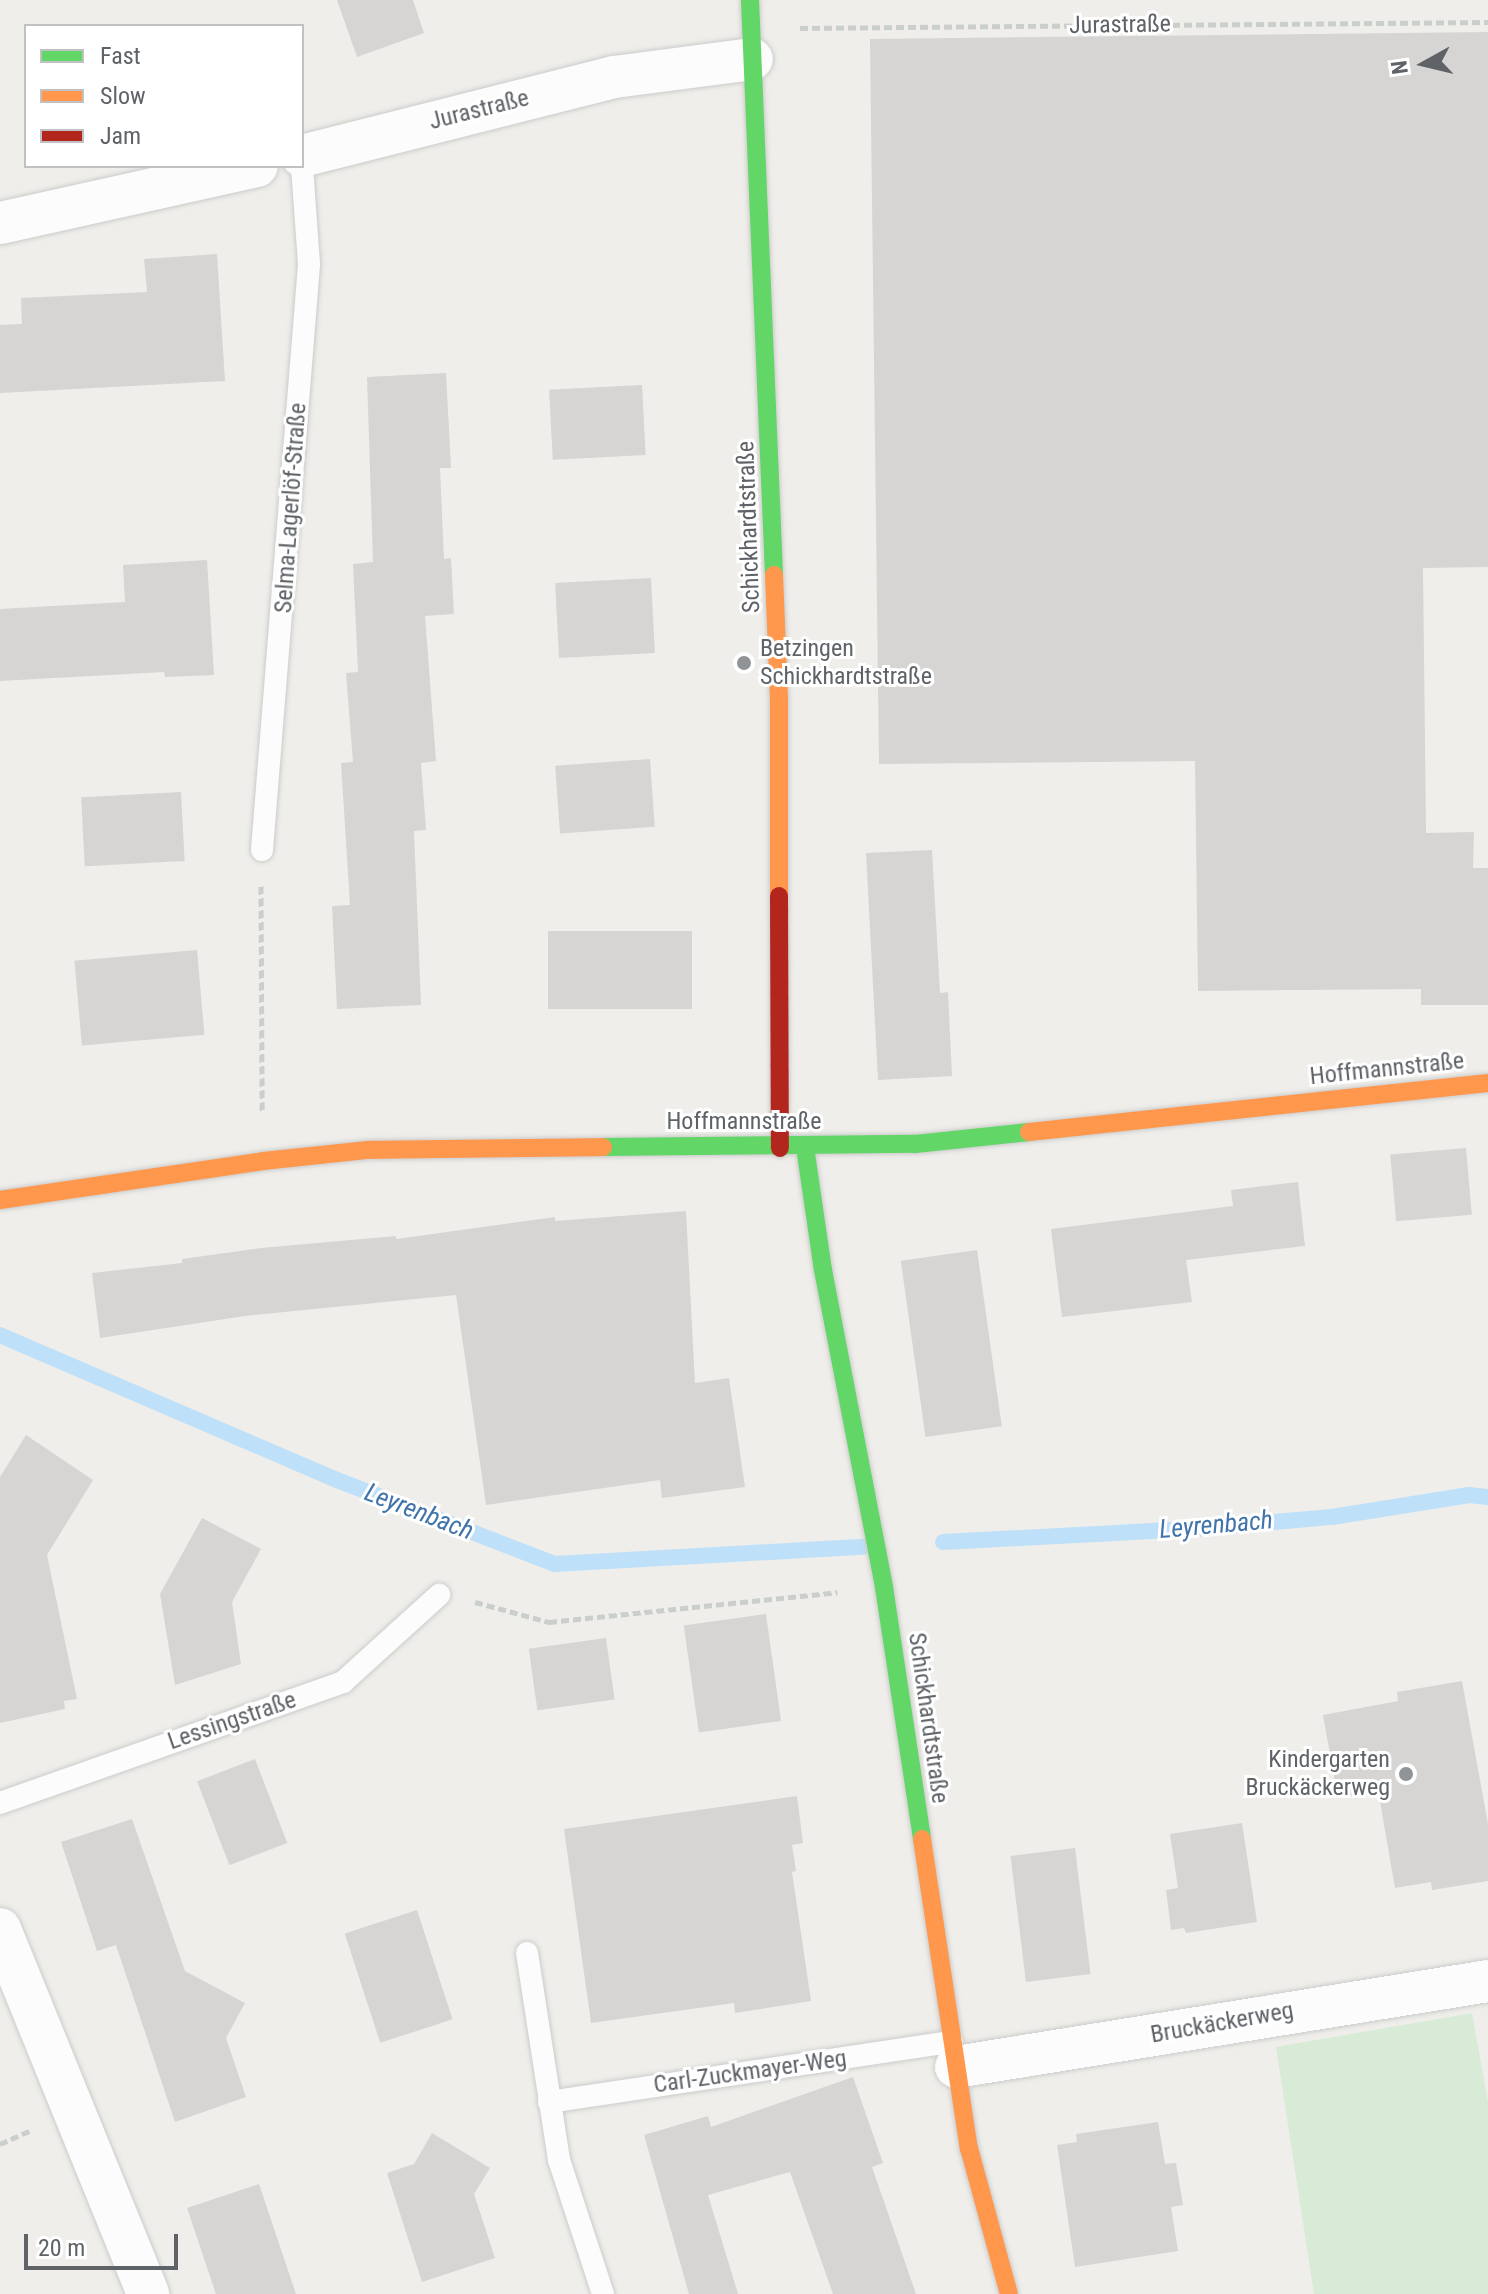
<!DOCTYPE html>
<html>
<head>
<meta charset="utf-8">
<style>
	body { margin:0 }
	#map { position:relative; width:1488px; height:2294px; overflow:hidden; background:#efeeea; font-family:"Roboto Condensed",sans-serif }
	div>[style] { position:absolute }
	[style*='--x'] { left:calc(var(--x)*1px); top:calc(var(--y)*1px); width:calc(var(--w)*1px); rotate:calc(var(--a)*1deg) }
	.green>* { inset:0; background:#d8ebd6 }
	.stream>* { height:16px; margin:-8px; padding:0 8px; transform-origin:8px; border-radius:8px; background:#bfe0f9 }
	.building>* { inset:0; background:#d6d5d3; transform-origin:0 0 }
	.path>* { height:5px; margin-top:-2.5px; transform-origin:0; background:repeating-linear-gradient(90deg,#cacfcc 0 8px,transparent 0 12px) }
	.roads { filter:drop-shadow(0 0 2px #cbcccc) drop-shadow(0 0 2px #cbcccc) }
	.lane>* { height:22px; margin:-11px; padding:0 11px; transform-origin:11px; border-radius:11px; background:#fdfcfc }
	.street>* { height:42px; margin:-21px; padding:0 21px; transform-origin:21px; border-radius:21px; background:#fdfcfc }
	.fast>* { height:18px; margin:-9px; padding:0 9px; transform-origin:9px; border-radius:9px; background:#63d668 }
	.slow>* { height:18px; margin:-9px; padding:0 9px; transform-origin:9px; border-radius:9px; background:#ff974d }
	.jam>* { height:18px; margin:-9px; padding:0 9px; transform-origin:9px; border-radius:9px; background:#b3261e }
	.dots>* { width:22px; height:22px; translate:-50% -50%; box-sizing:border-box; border:4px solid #fff; border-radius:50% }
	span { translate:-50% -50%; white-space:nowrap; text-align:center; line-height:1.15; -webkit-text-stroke:6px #fff; paint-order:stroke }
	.street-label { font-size:24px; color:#5f6368 }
	.poi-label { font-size:24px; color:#5f6368 }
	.left { translate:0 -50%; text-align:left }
	.right { translate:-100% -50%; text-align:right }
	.water-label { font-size:26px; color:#4174aa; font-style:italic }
	.legend { position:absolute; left:24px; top:24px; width:280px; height:144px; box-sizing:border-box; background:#fff; border:2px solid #bfc1c3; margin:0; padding:10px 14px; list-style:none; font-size:24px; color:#5f6368 }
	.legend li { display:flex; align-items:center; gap:16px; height:40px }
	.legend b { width:40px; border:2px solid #bfc1c3 }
	.north { position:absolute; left:1384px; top:24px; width:80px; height:80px; -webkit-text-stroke:6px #fff; paint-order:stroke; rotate:262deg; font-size:22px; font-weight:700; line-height:32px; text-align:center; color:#5f6368 }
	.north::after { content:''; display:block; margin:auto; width:28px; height:36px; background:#5f6368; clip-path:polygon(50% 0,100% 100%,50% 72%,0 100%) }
	.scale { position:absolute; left:24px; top:2234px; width:154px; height:36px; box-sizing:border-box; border:4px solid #5f6368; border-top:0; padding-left:10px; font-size:24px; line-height:28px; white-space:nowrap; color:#5f6368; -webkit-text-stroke:6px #fff; paint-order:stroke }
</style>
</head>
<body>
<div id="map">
	<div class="green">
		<div style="clip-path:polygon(1472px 2013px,1488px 2102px,1488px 2294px,1314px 2294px,1276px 2047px)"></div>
	</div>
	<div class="stream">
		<div style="--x:0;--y:1335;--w:367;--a:23.3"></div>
		<div style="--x:337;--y:1480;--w:234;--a:21.1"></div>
		<div style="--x:555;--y:1564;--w:308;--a:-3.2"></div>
		<div style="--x:943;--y:1542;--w:251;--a:-3"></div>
		<div style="--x:1194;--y:1529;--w:139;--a:-5"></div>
		<div style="--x:1332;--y:1517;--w:139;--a:-9.1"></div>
		<div style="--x:1469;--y:1495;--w:19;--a:6"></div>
	</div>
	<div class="building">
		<div style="clip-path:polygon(337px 0,413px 0,424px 33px,357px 57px)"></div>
		<div style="clip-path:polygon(1488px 32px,1488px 567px,1423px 568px,1426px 833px,1474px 832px,1473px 868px,1488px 868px,1488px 1005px,1421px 1005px,1421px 989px,1198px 991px,1195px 761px,879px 764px,870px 39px)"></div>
		<div style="clip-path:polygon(217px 254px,225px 381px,0 393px,0 325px,22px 324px,21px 298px,147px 292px,144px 259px)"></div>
		<div style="clip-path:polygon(446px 373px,451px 468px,440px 468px,444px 559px,451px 558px,454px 614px,425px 616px,436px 761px,421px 763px,426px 830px,414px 831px,421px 1005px,337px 1009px,332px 906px,350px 905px,341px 763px,353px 762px,346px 673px,358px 672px,353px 564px,373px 562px,367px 377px)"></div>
		<div style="left:642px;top:385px;width:70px;height:93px;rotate:87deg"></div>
		<div style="clip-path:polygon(207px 560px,214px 675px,165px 677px,164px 672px,0 681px,0 609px,125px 602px,123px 565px)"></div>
		<div style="left:651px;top:578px;width:75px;height:96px;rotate:87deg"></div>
		<div style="left:650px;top:759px;width:68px;height:95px;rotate:86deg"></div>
		<div style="left:181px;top:792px;width:69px;height:100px;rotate:87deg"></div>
		<div style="clip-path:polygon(932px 850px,940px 993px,948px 992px,952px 1076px,878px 1080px,866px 853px)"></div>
		<div style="left:692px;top:931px;width:78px;height:144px;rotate:90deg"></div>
		<div style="left:197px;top:950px;width:85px;height:123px;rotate:85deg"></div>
		<div style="left:1466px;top:1148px;width:67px;height:76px;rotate:85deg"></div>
		<div style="clip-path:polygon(1298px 1182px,1305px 1246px,1186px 1260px,1192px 1302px,1062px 1317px,1051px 1229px,1233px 1206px,1231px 1190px)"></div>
		<div style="clip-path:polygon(686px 1211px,695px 1383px,729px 1378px,745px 1487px,662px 1498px,660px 1480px,486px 1505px,456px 1295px,245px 1316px,100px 1338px,92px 1273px,182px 1263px,182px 1259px,261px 1248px,396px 1236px,396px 1239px,555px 1217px,555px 1221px)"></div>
		<div style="left:977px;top:1250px;width:178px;height:77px;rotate:82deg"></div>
		<div style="clip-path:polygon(26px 1435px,93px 1480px,47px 1555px,77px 1699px,64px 1701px,65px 1709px,0 1723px,0 1477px)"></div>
		<div style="clip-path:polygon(202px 1518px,261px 1549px,232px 1602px,241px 1664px,175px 1685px,160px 1594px)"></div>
		<div style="left:766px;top:1614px;width:108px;height:83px;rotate:82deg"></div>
		<div style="left:606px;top:1638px;width:62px;height:78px;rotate:82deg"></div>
		<div style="clip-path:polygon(1462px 1681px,1488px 1824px,1488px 1881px,1432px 1890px,1431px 1882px,1395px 1888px,1378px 1790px,1338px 1798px,1323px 1715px,1398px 1701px,1397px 1692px)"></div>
		<div style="left:255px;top:1759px;width:90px;height:62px;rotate:69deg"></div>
		<div style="clip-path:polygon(797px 1796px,803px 1843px,792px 1845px,796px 1871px,792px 1872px,811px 2001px,735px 2013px,734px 2003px,591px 2023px,564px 1829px)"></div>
		<div style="clip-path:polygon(132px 1819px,185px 1971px,245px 2003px,226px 2038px,246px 2097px,175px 2122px,116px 1945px,97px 1951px,61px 1842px)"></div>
		<div style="clip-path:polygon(1242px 1823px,1257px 1922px,1186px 1933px,1184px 1928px,1171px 1930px,1166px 1890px,1178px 1888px,1170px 1834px)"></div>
		<div style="left:1075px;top:1848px;width:127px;height:65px;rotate:83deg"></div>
		<div style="left:417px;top:1910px;width:115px;height:76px;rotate:72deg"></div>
		<div style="clip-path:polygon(853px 2077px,883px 2163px,872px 2167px,916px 2294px,833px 2294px,790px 2172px,708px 2195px,738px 2294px,689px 2294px,644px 2135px,708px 2116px,711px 2127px)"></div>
		<div style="clip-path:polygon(1158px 2122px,1165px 2164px,1176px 2163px,1183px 2205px,1171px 2207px,1178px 2251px,1075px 2267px,1057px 2145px,1077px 2142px,1076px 2134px)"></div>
		<div style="clip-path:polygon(432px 2133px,490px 2168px,474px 2194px,495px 2258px,422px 2282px,387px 2173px,414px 2164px)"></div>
		<div style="clip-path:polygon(259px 2184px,296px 2294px,216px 2294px,187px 2208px)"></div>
	</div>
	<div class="path">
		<div style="--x:800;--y:28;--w:688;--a:-0.5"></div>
		<div style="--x:261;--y:886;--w:226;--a:89.7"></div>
		<div style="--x:475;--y:1602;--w:77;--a:15.1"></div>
		<div style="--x:549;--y:1622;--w:290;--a:-5.9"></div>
		<div style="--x:0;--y:2144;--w:35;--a:-24"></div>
	</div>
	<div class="roads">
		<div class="lane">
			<div style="--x:262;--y:850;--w:588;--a:-85.41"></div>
			<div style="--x:309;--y:264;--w:98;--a:-94.1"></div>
			<div style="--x:0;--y:1803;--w:364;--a:-19.4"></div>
			<div style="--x:343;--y:1682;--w:130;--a:-42.2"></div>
			<div style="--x:527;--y:1953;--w:209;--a:81.2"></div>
			<div style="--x:559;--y:2160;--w:141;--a:71.8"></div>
			<div style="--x:549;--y:2102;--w:407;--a:-8.5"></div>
		</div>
		<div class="street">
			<div style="--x:302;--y:156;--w:322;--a:-14.2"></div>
			<div style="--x:614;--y:77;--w:139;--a:-7.4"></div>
			<div style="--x:0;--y:223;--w:263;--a:-12.5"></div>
			<div style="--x:0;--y:1929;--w:394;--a:67.9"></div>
			<div style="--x:956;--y:2067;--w:539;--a:-9.18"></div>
		</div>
		<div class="fast">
			<div style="--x:750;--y:0;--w:576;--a:87.61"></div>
			<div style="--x:603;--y:1147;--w:312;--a:-0.6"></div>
			<div style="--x:915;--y:1144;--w:115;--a:-6"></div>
			<div style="--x:805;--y:1147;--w:124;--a:81.7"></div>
			<div style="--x:823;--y:1270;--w:323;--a:79.1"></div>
			<div style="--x:884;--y:1587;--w:255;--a:81.4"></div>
		</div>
		<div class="slow">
			<div style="--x:774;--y:575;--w:125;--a:87.7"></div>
			<div style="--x:779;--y:700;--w:196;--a:90"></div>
			<div style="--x:1029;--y:1132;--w:462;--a:-6.1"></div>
			<div style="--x:0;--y:1200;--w:266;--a:-8.4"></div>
			<div style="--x:263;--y:1161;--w:106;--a:-6"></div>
			<div style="--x:368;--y:1150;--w:235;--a:-0.7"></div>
			<div style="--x:922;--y:1839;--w:313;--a:81.4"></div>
			<div style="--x:969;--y:2148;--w:151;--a:74.7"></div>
		</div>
		<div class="jam">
			<div style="--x:779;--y:896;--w:252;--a:89.8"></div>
		</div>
	</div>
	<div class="dots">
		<div style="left:744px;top:663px;background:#919496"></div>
		<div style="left:1406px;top:1774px;background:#919496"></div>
	</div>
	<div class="street-label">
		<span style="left:1120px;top:25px;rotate:-1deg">Jurastraße</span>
		<span style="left:479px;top:110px;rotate:-14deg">Jurastraße</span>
		<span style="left:291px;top:508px;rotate:-86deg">Selma-Lagerlöf-Straße</span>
		<span style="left:749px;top:527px;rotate:-92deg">Schickhardtstraße</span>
		<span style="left:1387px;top:1069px;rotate:-6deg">Hoffmannstraße</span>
		<span style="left:744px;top:1122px">Hoffmannstraße</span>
		<span style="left:928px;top:1718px;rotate:82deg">Schickhardtstraße</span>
		<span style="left:232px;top:1721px;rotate:-19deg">Lessingstraße</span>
		<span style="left:1222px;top:2023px;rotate:-10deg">Bruckäckerweg</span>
		<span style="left:750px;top:2072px;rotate:-8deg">Carl-Zuckmayer-Weg</span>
	</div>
	<div class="poi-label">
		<span class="left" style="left:760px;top:663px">Betzingen<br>Schickhardtstraße</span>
		<span class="right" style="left:1390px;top:1774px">Kindergarten<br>Bruckäckerweg</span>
	</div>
	<div class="water-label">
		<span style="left:419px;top:1512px;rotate:21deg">Leyrenbach</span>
		<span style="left:1216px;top:1525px;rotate:-5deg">Leyrenbach</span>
	</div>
	<ul class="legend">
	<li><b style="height:10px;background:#63d668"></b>Fast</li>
	<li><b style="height:10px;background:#ff974d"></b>Slow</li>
	<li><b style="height:10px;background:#b3261e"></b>Jam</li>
	</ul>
	<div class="north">N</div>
	<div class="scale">20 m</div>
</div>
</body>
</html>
